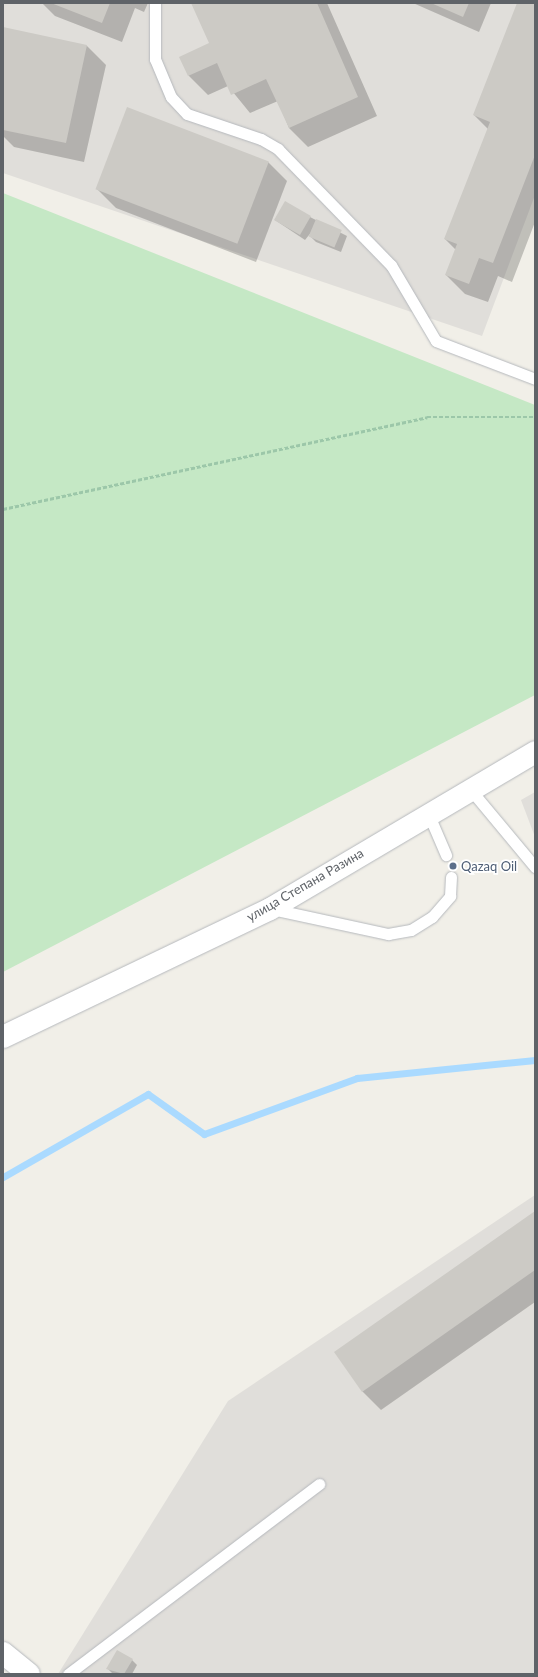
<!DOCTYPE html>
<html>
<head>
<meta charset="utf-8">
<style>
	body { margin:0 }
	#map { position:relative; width:538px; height:1677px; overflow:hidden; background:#f1efe8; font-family:Lato,sans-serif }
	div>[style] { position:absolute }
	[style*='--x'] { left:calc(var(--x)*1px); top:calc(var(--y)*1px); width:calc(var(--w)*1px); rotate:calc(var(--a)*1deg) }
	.industrial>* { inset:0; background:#e0deda }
	.green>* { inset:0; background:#c5e8c5 }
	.shadow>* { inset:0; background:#0003 }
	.stream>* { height:7px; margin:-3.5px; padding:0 3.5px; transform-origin:3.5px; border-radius:3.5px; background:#aadaff }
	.building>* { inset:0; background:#cccac5; transform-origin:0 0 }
	.path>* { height:2.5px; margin-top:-1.25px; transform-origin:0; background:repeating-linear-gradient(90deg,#9cc7a9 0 4px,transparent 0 6px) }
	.roads { filter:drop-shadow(0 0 1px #b5b8bc) drop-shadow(0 0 1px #b5b8bc) }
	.lane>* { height:11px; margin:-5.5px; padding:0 5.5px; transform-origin:5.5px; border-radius:5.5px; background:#fff }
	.street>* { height:22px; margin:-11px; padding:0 11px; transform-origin:11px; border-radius:11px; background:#fff }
	.secondary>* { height:22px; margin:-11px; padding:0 11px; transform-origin:11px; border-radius:11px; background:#fff }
	.dots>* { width:11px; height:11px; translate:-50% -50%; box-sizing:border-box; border:2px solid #fff; border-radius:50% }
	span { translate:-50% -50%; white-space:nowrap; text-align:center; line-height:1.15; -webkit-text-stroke:3.5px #fff; paint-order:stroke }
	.service-label { font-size:13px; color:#4e5e75 }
	.left { translate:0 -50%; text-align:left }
	.street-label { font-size:13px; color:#5f6368 }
	.frame { position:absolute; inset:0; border:4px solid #5f6368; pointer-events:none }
</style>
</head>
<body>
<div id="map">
	<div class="industrial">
		<div style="clip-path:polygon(3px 3px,535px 3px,535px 195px,482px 336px,3px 173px)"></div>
		<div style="clip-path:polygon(535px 792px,535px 837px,521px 800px)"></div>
		<div style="clip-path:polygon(535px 1195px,535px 1674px,58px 1674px,228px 1401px)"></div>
	</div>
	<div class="green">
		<div style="clip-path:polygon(3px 193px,535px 405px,535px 695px,3px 972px)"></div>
	</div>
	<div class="shadow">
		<div style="clip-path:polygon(42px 3px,148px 3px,144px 12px,135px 8px,122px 42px,55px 16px)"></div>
		<div style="clip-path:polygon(192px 3px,327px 3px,377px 116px,308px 147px,289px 128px,278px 101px,250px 113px,228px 86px,208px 95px,189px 76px,181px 57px,211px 44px)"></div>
		<div style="clip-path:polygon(413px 3px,491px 3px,479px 32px)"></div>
		<div style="clip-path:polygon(518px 3px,535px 3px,535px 222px,512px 282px,498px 276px,488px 302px,465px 294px,446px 275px,456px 250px,445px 239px,488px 129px,474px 115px)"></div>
		<div style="clip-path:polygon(3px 28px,87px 46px,106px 65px,84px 162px,14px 147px,3px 136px)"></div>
		<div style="clip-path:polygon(268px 162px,287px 181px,256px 262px,116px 208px,97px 189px)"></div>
		<div style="clip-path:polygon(310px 217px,347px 236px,341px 252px,316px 242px,310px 236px,313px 230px,305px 240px,275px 220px)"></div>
		<div style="clip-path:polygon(535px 1212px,535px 1302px,381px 1410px,362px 1391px)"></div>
		<div style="clip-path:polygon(132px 1660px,137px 1665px,132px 1674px,113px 1674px,108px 1669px)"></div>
	</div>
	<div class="stream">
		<div style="--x:3;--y:1177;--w:167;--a:-29.8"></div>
		<div style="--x:148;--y:1094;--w:69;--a:35.5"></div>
		<div style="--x:204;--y:1134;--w:163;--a:-20.1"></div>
		<div style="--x:357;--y:1078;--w:179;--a:-5.8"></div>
	</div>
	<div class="building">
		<div style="clip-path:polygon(51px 3px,110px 3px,102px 23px)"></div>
		<div style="clip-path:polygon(191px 3px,317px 3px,358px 97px,289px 128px,266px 79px,231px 95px,217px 63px,188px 76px,179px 57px,209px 43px)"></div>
		<div style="clip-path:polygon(431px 3px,469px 3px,463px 17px)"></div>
		<div style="clip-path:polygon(517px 3px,535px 3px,535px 155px,493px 263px,479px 258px,469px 284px,445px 275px,457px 244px,444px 239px,490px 122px,473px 115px)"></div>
		<div style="clip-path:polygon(3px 27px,87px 45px,66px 143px,3px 130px)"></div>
		<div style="left:127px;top:107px;width:152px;height:88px;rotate:21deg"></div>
		<div style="left:285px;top:201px;width:30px;height:22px;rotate:30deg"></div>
		<div style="left:316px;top:219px;width:28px;height:19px;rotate:23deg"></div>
		<div style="clip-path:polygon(535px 1211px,535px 1270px,362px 1392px,334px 1352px)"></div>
		<div style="clip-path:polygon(117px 1650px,133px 1659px,124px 1674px,106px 1669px)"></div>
	</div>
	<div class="path">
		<div style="--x:3;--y:509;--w:434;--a:-12.2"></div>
		<div style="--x:427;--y:417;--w:108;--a:0"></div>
	</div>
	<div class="roads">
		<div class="lane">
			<div style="--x:155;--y:3;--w:56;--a:90"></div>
			<div style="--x:155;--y:59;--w:41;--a:67.2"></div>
			<div style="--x:171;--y:97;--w:23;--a:47"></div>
			<div style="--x:187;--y:114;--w:78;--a:18.7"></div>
			<div style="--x:261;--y:139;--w:20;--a:30"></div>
			<div style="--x:278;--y:149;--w:162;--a:45.8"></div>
			<div style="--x:391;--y:265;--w:88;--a:59.4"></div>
			<div style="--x:436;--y:341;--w:106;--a:21"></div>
			<div style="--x:470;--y:789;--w:102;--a:50.2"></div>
			<div style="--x:428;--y:813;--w:46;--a:66.8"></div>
			<div style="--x:272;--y:909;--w:119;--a:12.2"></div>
			<div style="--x:388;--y:934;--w:23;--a:-10"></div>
			<div style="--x:411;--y:930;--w:25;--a:-32"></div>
			<div style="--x:432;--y:917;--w:28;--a:-49"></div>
			<div style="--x:450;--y:896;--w:19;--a:-87"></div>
			<div style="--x:68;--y:1674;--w:315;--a:-37.1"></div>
		</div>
		<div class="street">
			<div style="--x:3;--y:1653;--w:33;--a:39"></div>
		</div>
		<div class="secondary">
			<div style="--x:3;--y:1037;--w:296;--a:-25.6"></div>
			<div style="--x:270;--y:909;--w:308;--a:-30.6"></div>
		</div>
	</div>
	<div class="dots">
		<div style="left:453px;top:866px;background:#5c6f8a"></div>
	</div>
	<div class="service-label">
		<span class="left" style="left:461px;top:866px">Qazaq Oil</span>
	</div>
	<div class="street-label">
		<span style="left:305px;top:885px;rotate:-30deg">улица Степана Разина</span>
	</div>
	<div class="frame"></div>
</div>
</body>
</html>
